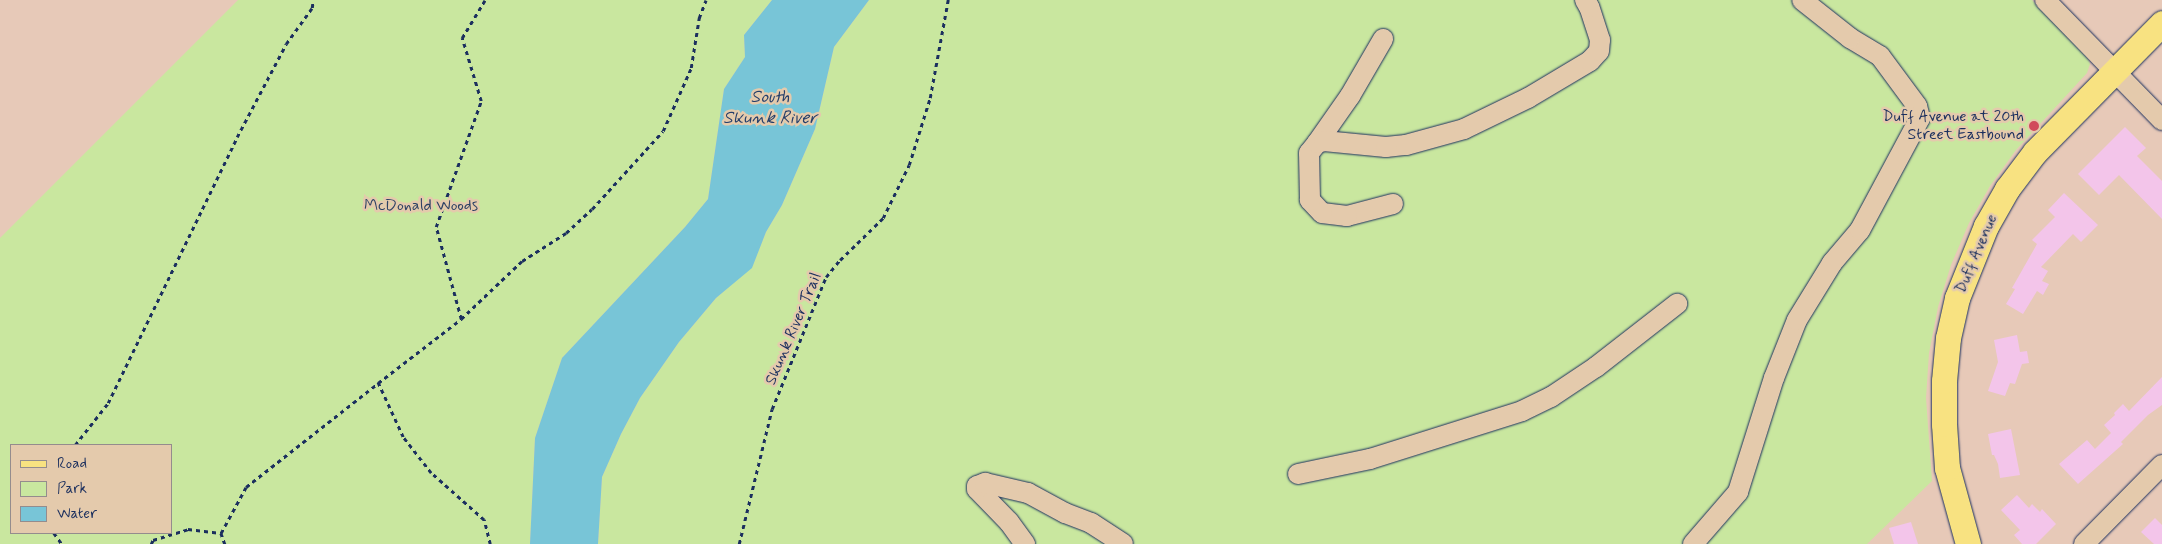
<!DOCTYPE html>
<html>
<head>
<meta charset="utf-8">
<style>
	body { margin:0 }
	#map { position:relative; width:2162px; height:544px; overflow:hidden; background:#e7c9b8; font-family:Mynerve,sans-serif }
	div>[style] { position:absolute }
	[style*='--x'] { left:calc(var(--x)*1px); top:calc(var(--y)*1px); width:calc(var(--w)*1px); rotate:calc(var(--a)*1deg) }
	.green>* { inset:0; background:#c9e79f }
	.water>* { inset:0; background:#78c5d7 }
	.building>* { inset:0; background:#f3c5ea }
	.path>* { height:2.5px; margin-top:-1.25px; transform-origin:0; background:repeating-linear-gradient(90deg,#1b2f5e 0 4px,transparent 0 8px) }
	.roads { filter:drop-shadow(0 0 1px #1b2f5e) drop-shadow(0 0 1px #1b2f5e) }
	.minor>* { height:20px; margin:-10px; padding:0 10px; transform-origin:10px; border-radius:10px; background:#e4caac }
	.major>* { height:25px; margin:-12.5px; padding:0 12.5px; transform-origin:12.5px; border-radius:12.5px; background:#f8e281 }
	.dots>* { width:14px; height:14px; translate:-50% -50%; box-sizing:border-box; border:2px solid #e4caac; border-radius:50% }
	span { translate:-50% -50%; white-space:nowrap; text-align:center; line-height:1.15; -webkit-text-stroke:5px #e4caac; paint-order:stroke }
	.poi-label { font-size:16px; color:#1b2f5e }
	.right { translate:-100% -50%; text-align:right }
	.park-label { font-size:16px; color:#2c4164 }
	.street-label { font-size:16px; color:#1b2f5e }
	.water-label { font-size:18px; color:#243e6a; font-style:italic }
	.legend { position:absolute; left:10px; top:444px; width:162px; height:90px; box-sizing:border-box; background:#e4caac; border:1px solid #948c8d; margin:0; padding:6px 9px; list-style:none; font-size:15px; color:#1b2f5e }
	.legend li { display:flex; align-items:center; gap:10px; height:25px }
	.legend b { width:25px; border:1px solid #948c8d }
</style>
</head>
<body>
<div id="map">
	<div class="green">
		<div style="clip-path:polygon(evenodd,238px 0,772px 0,744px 35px,745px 57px,724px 89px,708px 199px,685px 227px,562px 358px,535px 438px,530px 544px,0 544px,0 238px,238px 0,11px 445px,171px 445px,171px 533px,11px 533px,11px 445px)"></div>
		<div style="clip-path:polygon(869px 0,2032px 0,2087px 57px,2090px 64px,2087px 73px,2016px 150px,1990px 186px,1969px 223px,1951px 265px,1938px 307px,1929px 353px,1926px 398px,1932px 481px,1867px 544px,598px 544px,602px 477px,621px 434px,640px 398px,679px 342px,716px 298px,752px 267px,766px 232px,782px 205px,815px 129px,834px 47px)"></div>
	</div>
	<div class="water">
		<div style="clip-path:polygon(772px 0,869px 0,834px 47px,815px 129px,782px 205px,766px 232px,752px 268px,716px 298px,679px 342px,640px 398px,621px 434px,602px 477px,598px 544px,530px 544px,535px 438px,562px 358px,685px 227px,708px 199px,724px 89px,745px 57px,744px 35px)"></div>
	</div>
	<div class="building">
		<div style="clip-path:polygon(2125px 127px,2146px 148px,2137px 156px,2162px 181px,2162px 219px,2119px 175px,2099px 195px,2078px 174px)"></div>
		<div style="clip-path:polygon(2064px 193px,2098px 225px,2081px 242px,2073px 234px,2041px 267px,2048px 271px,2042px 281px,2049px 284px,2043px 295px,2037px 291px,2023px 314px,2006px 304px,2015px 289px,2012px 288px,2037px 244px,2032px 240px,2055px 217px,2048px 210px)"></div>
		<div style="clip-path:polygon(2017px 335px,2020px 352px,2027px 351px,2029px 363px,2022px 364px,2015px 384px,2010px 383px,2005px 396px,1988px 391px,1998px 362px,1994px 340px)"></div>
		<div style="clip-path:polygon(2162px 377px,2162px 405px,2148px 415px,2121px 442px,2123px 444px,2078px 484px,2059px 464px,2087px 440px,2095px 449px,2111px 433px,2104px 425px,2115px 415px,2114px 413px,2123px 404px,2129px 411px)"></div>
		<div style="clip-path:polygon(2011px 429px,2020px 475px,2000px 478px,1998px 464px,1994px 455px,1992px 455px,1988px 434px)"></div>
		<div style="clip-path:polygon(2017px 495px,2029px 508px,2032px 504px,2040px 512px,2042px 509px,2056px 524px,2036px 544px,2022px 544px,2014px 535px,2020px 530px,2001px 510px)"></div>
		<div style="clip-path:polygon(2155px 518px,2162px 525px,2162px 544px,2154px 544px,2141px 532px)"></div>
		<div style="clip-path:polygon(1911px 522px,1918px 544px,1894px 544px,1889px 528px)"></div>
	</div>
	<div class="path">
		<div style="--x:461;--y:319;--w:95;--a:-105.2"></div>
		<div style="--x:436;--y:227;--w:134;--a:-70.3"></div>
		<div style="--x:481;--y:101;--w:66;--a:-106.8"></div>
		<div style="--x:462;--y:38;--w:44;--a:-58.8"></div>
		<div style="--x:75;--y:445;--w:53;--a:-51.8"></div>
		<div style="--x:108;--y:403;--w:296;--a:-64.1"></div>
		<div style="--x:237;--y:137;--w:105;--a:-62.2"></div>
		<div style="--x:286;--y:44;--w:44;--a:-54.2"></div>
		<div style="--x:312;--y:8;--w:8;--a:-83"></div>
		<div style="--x:54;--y:533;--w:14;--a:54"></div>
		<div style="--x:221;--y:533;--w:52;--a:-61.5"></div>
		<div style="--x:246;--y:487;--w:168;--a:-38.2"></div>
		<div style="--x:151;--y:544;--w:4;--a:-63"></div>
		<div style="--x:153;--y:540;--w:37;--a:-17"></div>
		<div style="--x:188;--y:529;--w:33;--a:7"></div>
		<div style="--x:221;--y:533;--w:12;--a:70"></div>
		<div style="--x:490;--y:544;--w:25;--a:-104"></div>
		<div style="--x:484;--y:520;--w:71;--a:-138.4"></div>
		<div style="--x:431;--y:473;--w:46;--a:-127.9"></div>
		<div style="--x:403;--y:437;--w:60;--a:-114.8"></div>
		<div style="--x:378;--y:383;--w:105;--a:-37.6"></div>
		<div style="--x:461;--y:319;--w:84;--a:-43.6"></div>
		<div style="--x:522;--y:261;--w:52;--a:-32.5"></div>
		<div style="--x:566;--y:233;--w:35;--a:-43"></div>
		<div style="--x:592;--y:209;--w:105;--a:-47.7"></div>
		<div style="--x:663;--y:131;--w:69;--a:-66"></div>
		<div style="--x:691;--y:68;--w:51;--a:-80.9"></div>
		<div style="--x:699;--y:18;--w:19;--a:-69"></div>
		<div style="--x:739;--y:544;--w:139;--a:-76.3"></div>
		<div style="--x:772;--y:409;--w:143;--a:-67.8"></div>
		<div style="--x:826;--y:277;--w:22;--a:-51"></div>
		<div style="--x:840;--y:260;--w:60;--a:-44.3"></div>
		<div style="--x:883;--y:218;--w:59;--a:-63.9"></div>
		<div style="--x:909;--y:165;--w:70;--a:-72.6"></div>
		<div style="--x:930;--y:98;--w:100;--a:-79.6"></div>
	</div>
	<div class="roads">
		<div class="minor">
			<div style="--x:2045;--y:0;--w:168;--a:45.7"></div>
			<div style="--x:1317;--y:143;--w:57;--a:-54.9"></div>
			<div style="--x:1350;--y:96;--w:66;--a:-59.9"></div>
			<div style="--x:1393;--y:204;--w:48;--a:165.4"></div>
			<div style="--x:1347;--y:216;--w:25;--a:-173"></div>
			<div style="--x:1322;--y:213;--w:18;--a:-133"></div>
			<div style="--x:1310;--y:200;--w:47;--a:-91.2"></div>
			<div style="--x:1309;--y:153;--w:13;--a:-51"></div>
			<div style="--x:1317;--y:143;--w:7;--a:-16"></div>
			<div style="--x:1324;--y:141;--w:62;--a:5.5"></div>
			<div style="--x:1386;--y:147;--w:20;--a:-6"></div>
			<div style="--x:1406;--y:145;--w:60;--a:-15.4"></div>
			<div style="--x:1464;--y:129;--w:71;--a:-25.8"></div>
			<div style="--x:1528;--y:98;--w:72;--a:-30.8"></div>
			<div style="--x:1590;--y:61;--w:13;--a:-48"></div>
			<div style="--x:1599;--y:51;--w:11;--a:-85"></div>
			<div style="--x:1600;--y:40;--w:35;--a:-108"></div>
			<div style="--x:1589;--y:7;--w:8;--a:-120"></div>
			<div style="--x:1298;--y:474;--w:74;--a:-11.8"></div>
			<div style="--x:1370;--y:459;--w:159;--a:-17.5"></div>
			<div style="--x:1522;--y:411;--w:32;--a:-26"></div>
			<div style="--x:1551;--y:397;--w:54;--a:-33.7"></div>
			<div style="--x:1596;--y:367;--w:103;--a:-37.9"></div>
			<div style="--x:1025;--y:544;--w:27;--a:-126"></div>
			<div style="--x:1009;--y:522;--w:46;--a:-134.1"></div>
			<div style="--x:977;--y:489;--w:3;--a:-90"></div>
			<div style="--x:977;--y:486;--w:9;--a:-21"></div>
			<div style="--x:985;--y:483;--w:44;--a:13.1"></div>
			<div style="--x:1028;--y:493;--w:42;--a:28.4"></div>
			<div style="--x:1065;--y:513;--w:28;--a:21"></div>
			<div style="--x:1091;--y:523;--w:38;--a:33"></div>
			<div style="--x:1693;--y:544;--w:69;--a:-49.1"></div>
			<div style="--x:1738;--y:492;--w:120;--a:-72.5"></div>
			<div style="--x:1774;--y:378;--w:62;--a:-68.4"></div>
			<div style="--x:1797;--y:320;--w:67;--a:-58.4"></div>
			<div style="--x:1832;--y:263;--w:43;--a:-49.7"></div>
			<div style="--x:1860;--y:230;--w:127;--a:-61.8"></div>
			<div style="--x:1920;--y:118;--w:12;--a:-104"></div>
			<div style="--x:1917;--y:106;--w:62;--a:-126.5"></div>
			<div style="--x:1880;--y:56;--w:35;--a:-149"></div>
			<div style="--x:1850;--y:38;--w:61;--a:-141.6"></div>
			<div style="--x:2084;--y:544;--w:111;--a:-45.4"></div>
		</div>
		<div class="major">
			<div style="--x:1968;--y:544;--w:79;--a:-105.4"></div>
			<div style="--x:1947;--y:468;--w:44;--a:-93.9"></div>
			<div style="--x:1944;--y:424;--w:43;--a:-90"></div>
			<div style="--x:1944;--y:381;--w:43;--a:-84.7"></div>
			<div style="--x:1948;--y:338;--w:41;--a:-77.3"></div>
			<div style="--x:1957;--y:298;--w:78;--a:-68.1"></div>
			<div style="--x:1986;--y:226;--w:43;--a:-60.4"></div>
			<div style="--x:2007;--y:189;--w:46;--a:-52.9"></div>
			<div style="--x:2035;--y:152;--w:181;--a:-45.4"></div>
		</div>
	</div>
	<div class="dots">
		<div style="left:2034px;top:126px;background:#d1495b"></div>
	</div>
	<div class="poi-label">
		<span class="right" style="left:2024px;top:126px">Duff Avenue at 20th<br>Street Eastbound</span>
	</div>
	<div class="park-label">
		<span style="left:421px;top:206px">McDonald Woods</span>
	</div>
	<div class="street-label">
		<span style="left:1977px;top:254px;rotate:-67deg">Duff Avenue</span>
		<span style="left:794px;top:329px;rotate:-67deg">Skunk River Trail</span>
	</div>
	<div class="water-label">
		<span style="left:770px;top:108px">South<br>Skunk River</span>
	</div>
	<ul class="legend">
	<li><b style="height:6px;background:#f8e281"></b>Road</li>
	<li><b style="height:14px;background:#c9e79f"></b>Park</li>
	<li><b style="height:14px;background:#78c5d7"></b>Water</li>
	</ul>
</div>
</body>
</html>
